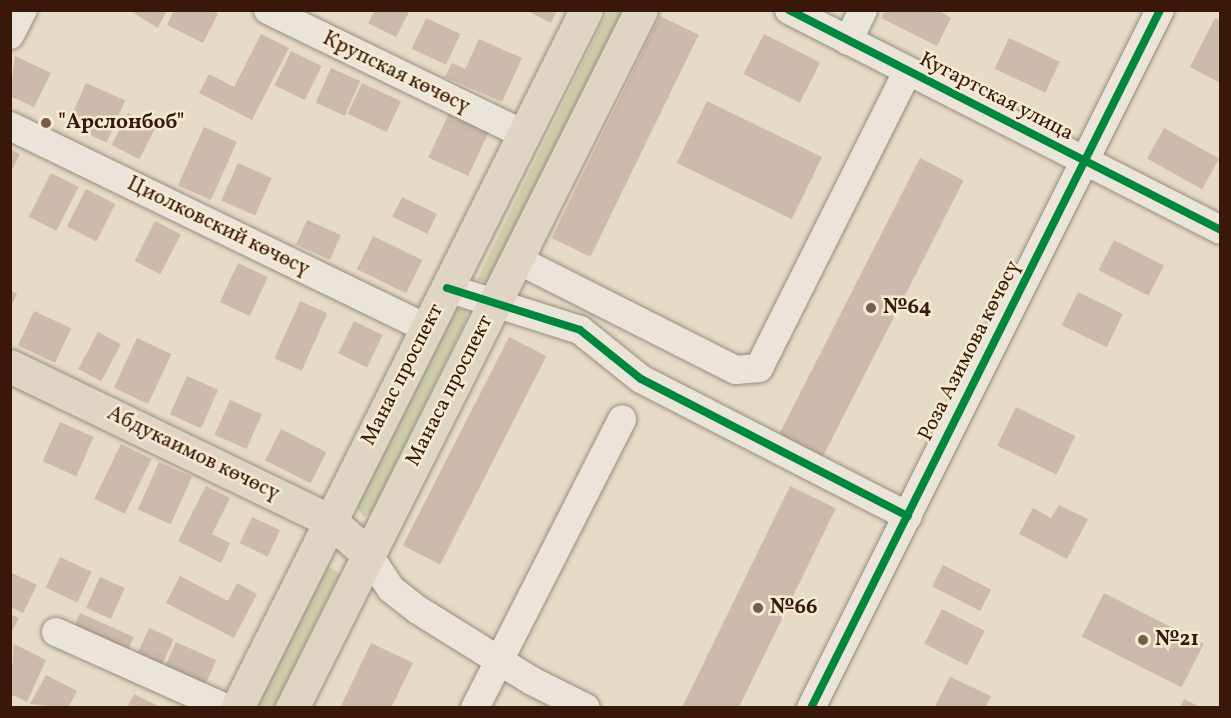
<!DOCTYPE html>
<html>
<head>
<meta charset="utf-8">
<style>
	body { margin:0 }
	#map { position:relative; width:1231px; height:718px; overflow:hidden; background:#e6dbc6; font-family:Vollkorn,serif }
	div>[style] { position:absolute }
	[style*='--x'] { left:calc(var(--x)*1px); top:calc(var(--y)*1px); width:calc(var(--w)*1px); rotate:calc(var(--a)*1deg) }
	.green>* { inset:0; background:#cdcda8 }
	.building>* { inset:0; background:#cdbaac; transform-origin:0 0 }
	.roads { filter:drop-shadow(0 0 2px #988d80) drop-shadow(0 0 2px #988d80) }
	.minor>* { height:28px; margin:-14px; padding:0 14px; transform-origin:14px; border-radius:14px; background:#eae4da }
	.major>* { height:33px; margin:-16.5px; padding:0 16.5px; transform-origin:16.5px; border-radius:16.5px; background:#ded5c5 }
	.cycleway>* { height:8px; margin:-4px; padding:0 4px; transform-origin:4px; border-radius:4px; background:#00873e }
	.dots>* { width:16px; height:16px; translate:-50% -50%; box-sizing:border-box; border:3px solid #f7ead2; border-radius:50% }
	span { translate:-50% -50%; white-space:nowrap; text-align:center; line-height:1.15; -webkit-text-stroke:5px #f7ead2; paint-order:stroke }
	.street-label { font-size:21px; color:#39180a }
	.poi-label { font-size:21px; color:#39180a; font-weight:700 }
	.left { translate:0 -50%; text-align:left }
	.frame { position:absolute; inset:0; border:12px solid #39180a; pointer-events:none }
</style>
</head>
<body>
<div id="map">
	<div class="green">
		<div style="clip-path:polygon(608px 11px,628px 11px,491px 283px,477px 280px)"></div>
		<div style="clip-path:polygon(453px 309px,466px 309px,467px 318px,372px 513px,364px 517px,355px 505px)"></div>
		<div style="clip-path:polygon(327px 565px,340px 574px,274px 707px,253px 708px)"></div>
	</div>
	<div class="building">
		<div style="clip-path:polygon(129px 10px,167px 10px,158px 28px)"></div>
		<div style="clip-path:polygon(174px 10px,211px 10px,218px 14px,203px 43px,167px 25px)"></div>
		<div style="clip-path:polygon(375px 10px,410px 10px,396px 37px,368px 23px)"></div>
		<div style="clip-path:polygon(526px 10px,557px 10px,551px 23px)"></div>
		<div style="clip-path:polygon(885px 10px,938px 10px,951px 18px,937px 46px,881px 18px)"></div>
		<div style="left:660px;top:16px;width:43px;height:247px;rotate:26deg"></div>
		<div style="left:426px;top:18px;width:38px;height:34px;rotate:25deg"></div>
		<div style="clip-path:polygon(1215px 18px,1220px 20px,1220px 83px,1190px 67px)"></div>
		<div style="clip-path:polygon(261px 34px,289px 48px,252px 120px,199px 93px,209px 74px,234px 87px)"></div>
		<div style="left:764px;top:34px;width:63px;height:45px;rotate:27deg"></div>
		<div style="left:1009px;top:38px;width:56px;height:34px;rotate:25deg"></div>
		<div style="clip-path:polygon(479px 39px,522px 58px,502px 102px,445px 77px,452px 63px,465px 69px)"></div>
		<div style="left:291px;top:51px;width:34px;height:38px;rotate:26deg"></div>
		<div style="clip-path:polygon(15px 56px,51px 73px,34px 107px,10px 96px)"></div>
		<div style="left:331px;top:68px;width:32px;height:38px;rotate:24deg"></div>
		<div style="left:86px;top:83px;width:43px;height:46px;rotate:24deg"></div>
		<div style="left:362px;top:83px;width:43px;height:34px;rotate:25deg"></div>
		<div style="left:707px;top:101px;width:128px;height:69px;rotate:26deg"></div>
		<div style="left:128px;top:113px;width:31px;height:36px;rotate:27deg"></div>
		<div style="left:449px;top:113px;width:44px;height:49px;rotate:25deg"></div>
		<div style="left:204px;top:127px;width:36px;height:64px;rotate:24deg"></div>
		<div style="left:1164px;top:128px;width:63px;height:35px;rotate:29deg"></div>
		<div style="clip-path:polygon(10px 149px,20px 154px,10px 174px)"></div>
		<div style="left:920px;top:158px;width:49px;height:311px;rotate:27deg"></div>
		<div style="left:238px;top:163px;width:37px;height:41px;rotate:24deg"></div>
		<div style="left:51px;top:173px;width:31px;height:49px;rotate:27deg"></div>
		<div style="left:86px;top:189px;width:33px;height:42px;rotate:27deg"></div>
		<div style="left:402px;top:197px;width:39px;height:22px;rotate:26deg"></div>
		<div style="left:307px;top:220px;width:37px;height:27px;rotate:24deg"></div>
		<div style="left:155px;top:221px;width:29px;height:45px;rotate:27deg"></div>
		<div style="left:373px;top:236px;width:55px;height:37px;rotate:26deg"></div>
		<div style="left:1114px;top:240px;width:56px;height:34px;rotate:27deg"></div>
		<div style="left:238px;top:263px;width:33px;height:43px;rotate:25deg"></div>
		<div style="clip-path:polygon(10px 290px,17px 294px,10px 308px)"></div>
		<div style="left:1078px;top:292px;width:50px;height:37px;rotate:26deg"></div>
		<div style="left:300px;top:301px;width:30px;height:63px;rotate:24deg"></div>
		<div style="left:34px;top:311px;width:41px;height:38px;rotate:25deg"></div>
		<div style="left:354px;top:321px;width:32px;height:36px;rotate:26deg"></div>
		<div style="left:98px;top:332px;width:26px;height:42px;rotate:28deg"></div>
		<div style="left:509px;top:337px;width:42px;height:234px;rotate:27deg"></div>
		<div style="left:137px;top:338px;width:38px;height:55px;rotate:25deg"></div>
		<div style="left:187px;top:376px;width:34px;height:42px;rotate:24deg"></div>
		<div style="left:230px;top:400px;width:35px;height:38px;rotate:24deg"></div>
		<div style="left:1016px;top:407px;width:66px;height:43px;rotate:26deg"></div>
		<div style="left:60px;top:422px;width:37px;height:43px;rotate:24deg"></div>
		<div style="left:281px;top:429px;width:51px;height:35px;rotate:27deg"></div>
		<div style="left:121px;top:444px;width:34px;height:61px;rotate:26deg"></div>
		<div style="left:159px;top:462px;width:36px;height:52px;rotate:24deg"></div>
		<div style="clip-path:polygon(206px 486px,230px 498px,212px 534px,230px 543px,221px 563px,178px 541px)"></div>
		<div style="left:790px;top:486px;width:51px;height:247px;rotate:26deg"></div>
		<div style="clip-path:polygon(1059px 505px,1088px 519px,1067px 559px,1019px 534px,1033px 508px,1051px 518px)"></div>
		<div style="left:252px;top:517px;width:31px;height:29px;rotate:25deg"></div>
		<div style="left:60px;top:557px;width:35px;height:34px;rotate:25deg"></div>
		<div style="left:943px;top:565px;width:54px;height:24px;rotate:27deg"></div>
		<div style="clip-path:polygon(10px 572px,37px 585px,23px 613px,10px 607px)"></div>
		<div style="clip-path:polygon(180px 576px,228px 601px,237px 583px,257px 594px,234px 638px,166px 603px)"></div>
		<div style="left:100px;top:577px;width:27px;height:34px;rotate:24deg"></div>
		<div style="left:1104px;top:593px;width:112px;height:49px;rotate:27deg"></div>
		<div style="left:942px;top:609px;width:48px;height:39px;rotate:27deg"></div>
		<div style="left:80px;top:613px;width:59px;height:16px;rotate:24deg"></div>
		<div style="clip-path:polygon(10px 614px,19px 618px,10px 634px)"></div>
		<div style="left:149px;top:628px;width:27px;height:29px;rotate:24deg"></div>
		<div style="left:176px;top:642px;width:44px;height:29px;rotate:24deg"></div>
		<div style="clip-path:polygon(371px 643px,413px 663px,391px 708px,340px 708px)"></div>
		<div style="clip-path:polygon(14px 644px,46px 660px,27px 702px,10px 694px)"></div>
		<div style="clip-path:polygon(46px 675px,77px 691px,68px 708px,30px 704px)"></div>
		<div style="clip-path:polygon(950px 677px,991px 696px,985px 708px,934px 708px)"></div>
		<div style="clip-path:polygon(134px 694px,162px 708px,127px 708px)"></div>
		<div style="clip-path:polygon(1184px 699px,1202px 708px,1180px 708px)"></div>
	</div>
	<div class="roads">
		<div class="minor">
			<div style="--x:268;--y:10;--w:286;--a:25.9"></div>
			<div style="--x:789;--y:10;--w:484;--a:27"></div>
			<div style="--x:10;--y:35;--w:28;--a:-63"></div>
			<div style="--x:848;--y:41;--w:34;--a:-64"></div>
			<div style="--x:10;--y:126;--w:462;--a:25.9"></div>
			<div style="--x:516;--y:259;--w:246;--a:26.8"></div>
			<div style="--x:736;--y:370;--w:23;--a:-5"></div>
			<div style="--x:759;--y:368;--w:331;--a:-63.4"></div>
			<div style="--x:447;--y:288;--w:139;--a:17.5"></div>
			<div style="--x:580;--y:330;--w:78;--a:38.8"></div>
			<div style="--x:641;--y:379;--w:300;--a:27.2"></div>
			<div style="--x:368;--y:554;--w:42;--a:56.7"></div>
			<div style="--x:391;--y:589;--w:34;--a:38"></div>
			<div style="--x:418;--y:610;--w:134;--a:31.9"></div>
			<div style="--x:532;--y:681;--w:60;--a:26.6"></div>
			<div style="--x:56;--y:632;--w:186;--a:24.1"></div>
			<div style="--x:475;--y:708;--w:324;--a:-63"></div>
			<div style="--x:811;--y:708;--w:780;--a:-63.43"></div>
		</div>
		<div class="major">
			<div style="--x:10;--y:366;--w:354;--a:25.8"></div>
			<div style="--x:329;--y:520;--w:52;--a:41.1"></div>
			<div style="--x:237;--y:708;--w:780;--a:-63.43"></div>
			<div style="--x:292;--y:708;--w:780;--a:-63.43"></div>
		</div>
	</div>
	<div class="cycleway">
		<div style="--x:789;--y:10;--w:484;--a:27"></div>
		<div style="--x:447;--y:288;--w:139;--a:17.5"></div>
		<div style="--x:580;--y:330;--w:78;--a:38.8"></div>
		<div style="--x:641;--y:379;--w:300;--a:27.2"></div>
		<div style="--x:811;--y:708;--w:780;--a:-63.43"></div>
	</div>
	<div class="dots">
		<div style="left:46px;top:123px;background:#765c4c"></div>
		<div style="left:871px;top:308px;background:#765c4c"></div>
		<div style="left:758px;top:608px;background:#765c4c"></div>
		<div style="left:1143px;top:640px;background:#765c4c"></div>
	</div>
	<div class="street-label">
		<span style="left:396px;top:73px;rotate:26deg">Крупская көчөсү</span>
		<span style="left:996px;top:97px;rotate:27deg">Кугартская улица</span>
		<span style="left:218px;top:227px;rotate:26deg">Циолковский көчөсү</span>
		<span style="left:970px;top:351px;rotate:-63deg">Роза Азимова көчөсү</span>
		<span style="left:403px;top:375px;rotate:-63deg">Манас проспект</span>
		<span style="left:450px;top:391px;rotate:-63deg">Манаса проспект</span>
		<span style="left:193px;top:454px;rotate:26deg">Абдукаимов көчөсү</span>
	</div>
	<div class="poi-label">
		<span class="left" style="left:58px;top:123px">"Арслонбоб"</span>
		<span class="left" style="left:883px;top:308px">№64</span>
		<span class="left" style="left:770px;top:608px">№66</span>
		<span class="left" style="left:1155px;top:640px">№21</span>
	</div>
	<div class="frame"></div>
</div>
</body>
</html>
